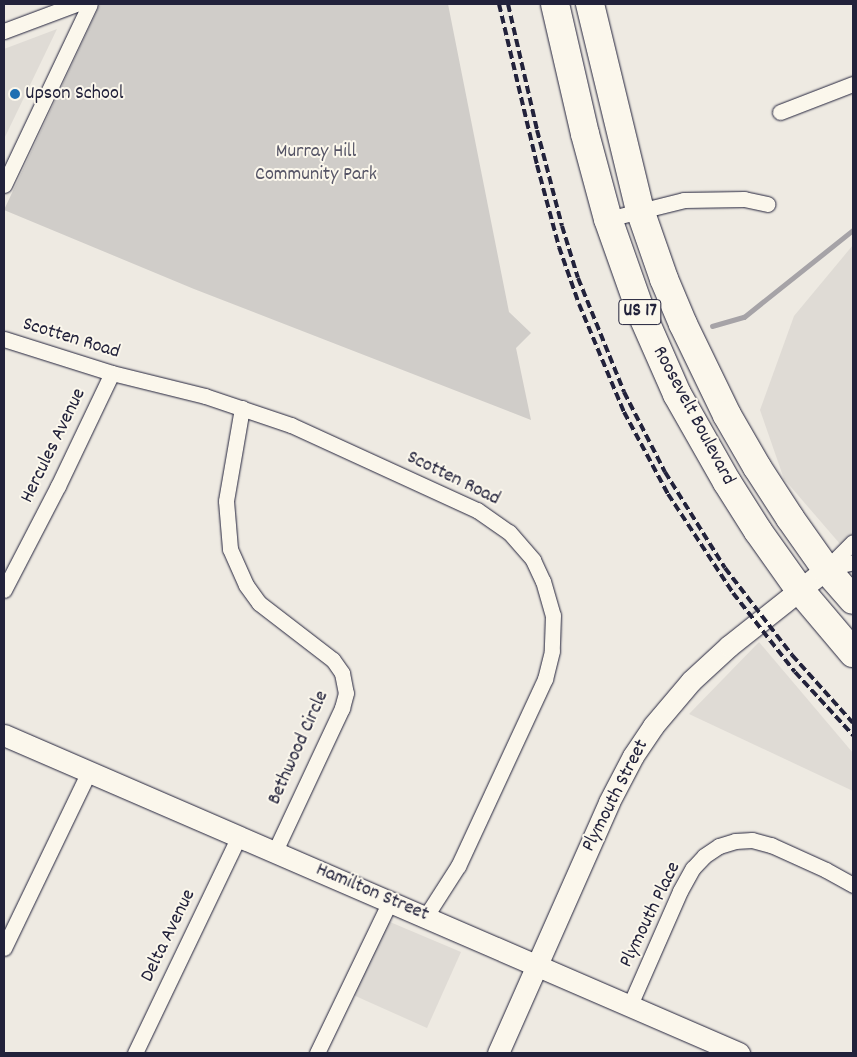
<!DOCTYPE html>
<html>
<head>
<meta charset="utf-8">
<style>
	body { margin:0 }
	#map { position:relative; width:857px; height:1057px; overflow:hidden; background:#eeeae2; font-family:Dekko,sans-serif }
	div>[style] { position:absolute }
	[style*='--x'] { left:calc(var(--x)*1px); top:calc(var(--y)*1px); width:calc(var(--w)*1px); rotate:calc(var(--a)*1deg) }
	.built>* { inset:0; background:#dfdbd5 }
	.green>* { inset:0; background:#d0cdc9 }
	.stream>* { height:4.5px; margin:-2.25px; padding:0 2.25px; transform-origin:2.25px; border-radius:2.25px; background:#a6a3a7 }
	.roads { filter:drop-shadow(0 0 1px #22223b) drop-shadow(0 0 1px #22223b) }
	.street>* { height:15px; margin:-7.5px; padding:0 7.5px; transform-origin:7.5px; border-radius:7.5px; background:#fbf7ec }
	.secondary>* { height:21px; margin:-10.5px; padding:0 10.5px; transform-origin:10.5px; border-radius:10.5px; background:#fbf7ec }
	.highway>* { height:28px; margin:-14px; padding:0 14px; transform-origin:14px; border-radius:14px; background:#fbf7ec }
	.rail>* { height:4px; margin-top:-2px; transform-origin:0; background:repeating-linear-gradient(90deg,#22223b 0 8px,transparent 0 12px) }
	.dots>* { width:14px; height:14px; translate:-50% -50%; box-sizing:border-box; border:2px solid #fbf7ec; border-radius:50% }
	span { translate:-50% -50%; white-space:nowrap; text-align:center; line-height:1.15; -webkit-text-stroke:4px #fbf7ec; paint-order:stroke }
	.shield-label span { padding:1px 4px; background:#fbf7ec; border:1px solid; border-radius:4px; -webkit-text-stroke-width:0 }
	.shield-label { font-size:19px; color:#22223b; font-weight:700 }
	.poi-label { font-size:20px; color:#22223b }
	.left { translate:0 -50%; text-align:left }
	.park-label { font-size:20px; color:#565566 }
	.street-label { font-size:20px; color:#22223b }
	.frame { position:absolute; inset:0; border:5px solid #22223b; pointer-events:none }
</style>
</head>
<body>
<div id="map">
	<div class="built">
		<div style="clip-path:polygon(57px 29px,4px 139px,4px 49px)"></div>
		<div style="clip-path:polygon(853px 245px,853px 559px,784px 479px,760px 410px,794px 316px)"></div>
		<div style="clip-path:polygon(759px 642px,853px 753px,853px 791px,689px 714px)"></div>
		<div style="clip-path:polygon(390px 922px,461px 952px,427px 1028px,351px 994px,385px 926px)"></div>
	</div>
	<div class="green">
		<div style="clip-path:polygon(100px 4px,448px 4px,509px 312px,531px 333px,516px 348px,531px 420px,194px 289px,4px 210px)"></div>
	</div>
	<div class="stream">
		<div style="--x:712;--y:326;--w:33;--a:-16"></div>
		<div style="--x:744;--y:317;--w:139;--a:-38.6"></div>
	</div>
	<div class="roads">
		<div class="street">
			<div style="--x:4;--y:31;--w:77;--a:-20.6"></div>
			<div style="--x:780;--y:112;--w:78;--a:-21"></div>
			<div style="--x:4;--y:185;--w:200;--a:-64.6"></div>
			<div style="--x:608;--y:219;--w:78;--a:-14"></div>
			<div style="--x:684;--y:200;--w:60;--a:-1"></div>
			<div style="--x:744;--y:199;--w:24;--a:12"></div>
			<div style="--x:4;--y:339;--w:113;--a:17.5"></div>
			<div style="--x:112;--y:373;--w:96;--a:13.9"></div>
			<div style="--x:205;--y:396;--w:91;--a:18.6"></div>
			<div style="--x:291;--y:425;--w:205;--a:24.6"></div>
			<div style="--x:477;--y:510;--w:39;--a:35"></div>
			<div style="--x:509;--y:532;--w:37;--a:49"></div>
			<div style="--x:533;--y:560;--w:23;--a:65"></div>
			<div style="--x:543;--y:581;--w:35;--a:74"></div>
			<div style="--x:553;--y:615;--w:36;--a:92"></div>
			<div style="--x:552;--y:651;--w:29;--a:104"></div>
			<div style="--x:545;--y:679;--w:206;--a:114.9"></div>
			<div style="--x:458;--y:866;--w:59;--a:122.6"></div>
			<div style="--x:242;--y:408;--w:94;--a:99.8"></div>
			<div style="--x:226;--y:501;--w:48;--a:85.2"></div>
			<div style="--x:230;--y:549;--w:39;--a:66"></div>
			<div style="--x:246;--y:585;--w:22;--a:54"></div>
			<div style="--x:259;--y:603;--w:93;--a:37.6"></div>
			<div style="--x:333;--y:660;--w:16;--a:55"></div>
			<div style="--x:342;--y:673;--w:20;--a:79"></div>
			<div style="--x:346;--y:693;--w:16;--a:105"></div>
			<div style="--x:342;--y:708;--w:158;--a:115.1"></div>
			<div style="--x:828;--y:568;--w:26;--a:-13"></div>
			<div style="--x:826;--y:569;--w:38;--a:-45"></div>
			<div style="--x:4;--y:590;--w:117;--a:-62.6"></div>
			<div style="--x:58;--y:486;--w:125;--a:-64.5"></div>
			<div style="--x:4;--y:948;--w:196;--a:-64.3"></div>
			<div style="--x:630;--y:1005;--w:124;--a:-66.3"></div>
			<div style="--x:680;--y:891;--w:26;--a:-61"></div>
			<div style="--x:693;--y:868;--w:16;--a:-47"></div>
			<div style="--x:704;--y:856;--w:18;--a:-34"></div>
			<div style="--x:719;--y:846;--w:17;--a:-17"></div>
			<div style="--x:735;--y:841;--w:17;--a:-3"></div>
			<div style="--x:752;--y:840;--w:20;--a:15"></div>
			<div style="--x:771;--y:845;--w:60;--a:24.4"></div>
			<div style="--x:826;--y:870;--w:31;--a:29"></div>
			<div style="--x:135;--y:1053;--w:241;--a:-64.4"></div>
			<div style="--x:317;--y:1053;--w:169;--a:-64.3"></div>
		</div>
		<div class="secondary">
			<div style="--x:4;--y:735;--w:801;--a:23.4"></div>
			<div style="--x:498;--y:1053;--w:274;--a:-66.1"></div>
			<div style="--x:609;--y:802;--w:52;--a:-62.4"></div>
			<div style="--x:633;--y:756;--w:36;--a:-56"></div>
			<div style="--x:653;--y:726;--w:59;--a:-49.8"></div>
			<div style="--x:691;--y:681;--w:52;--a:-42.6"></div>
			<div style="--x:729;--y:646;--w:124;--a:-38.4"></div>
		</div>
		<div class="highway">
			<div style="--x:555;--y:4;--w:133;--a:77"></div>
			<div style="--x:585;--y:134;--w:88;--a:74.9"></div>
			<div style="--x:608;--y:219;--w:99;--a:70.5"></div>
			<div style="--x:641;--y:312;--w:90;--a:66.3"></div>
			<div style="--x:677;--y:394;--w:101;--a:60.4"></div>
			<div style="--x:727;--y:482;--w:58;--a:57.7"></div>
			<div style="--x:758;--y:531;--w:71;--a:54.7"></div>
			<div style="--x:799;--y:589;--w:84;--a:49.8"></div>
			<div style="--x:590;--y:4;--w:212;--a:76.4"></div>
			<div style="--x:640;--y:210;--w:73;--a:70.8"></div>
			<div style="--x:664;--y:279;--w:49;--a:67.1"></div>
			<div style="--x:683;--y:324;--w:101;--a:64.2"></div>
			<div style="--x:727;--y:415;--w:60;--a:60"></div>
			<div style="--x:757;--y:467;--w:61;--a:57.1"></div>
			<div style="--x:790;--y:518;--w:62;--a:54.8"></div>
			<div style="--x:826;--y:569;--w:41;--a:48.9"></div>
		</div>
	</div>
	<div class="rail">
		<div style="--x:499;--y:4;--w:165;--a:76.7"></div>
		<div style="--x:537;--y:165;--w:85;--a:75"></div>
		<div style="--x:559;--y:247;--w:60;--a:70.7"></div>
		<div style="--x:579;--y:304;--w:117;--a:67.4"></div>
		<div style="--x:624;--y:412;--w:93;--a:61.8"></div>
		<div style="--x:668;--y:494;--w:118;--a:56.7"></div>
		<div style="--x:733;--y:593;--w:100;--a:51.9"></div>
		<div style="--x:795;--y:672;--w:86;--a:47.4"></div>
		<div style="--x:508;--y:4;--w:129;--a:77"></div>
		<div style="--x:537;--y:130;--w:99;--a:75.4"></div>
		<div style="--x:562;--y:226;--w:54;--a:72.9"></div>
		<div style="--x:578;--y:278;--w:123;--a:68"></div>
		<div style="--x:624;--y:392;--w:90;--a:62.9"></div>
		<div style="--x:665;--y:472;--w:113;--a:58"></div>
		<div style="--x:725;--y:568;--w:110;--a:52.4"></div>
		<div style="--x:792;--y:655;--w:91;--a:48.1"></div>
	</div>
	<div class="dots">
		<div style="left:15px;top:94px;background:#1f6fb2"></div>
	</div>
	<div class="shield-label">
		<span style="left:640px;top:312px">US 17</span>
	</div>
	<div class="poi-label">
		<span class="left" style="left:25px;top:94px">Upson School</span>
	</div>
	<div class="park-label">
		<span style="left:316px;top:164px">Murray Hill<br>Community Park</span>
	</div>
	<div class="street-label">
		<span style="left:71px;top:339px;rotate:17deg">Scotten Road</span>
		<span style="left:693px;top:416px;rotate:62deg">Roosevelt Boulevard</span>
		<span style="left:54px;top:446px;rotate:-64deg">Hercules Avenue</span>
		<span style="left:453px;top:479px;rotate:26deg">Scotten Road</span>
		<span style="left:299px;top:748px;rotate:-66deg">Bethwood Circle</span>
		<span style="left:616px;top:796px;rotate:-63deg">Plymouth Street</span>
		<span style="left:372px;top:893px;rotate:23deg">Hamilton Street</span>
		<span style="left:651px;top:915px;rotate:-64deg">Plymouth Place</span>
		<span style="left:169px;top:936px;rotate:-64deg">Delta Avenue</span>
	</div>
	<div class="frame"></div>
</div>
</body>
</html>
